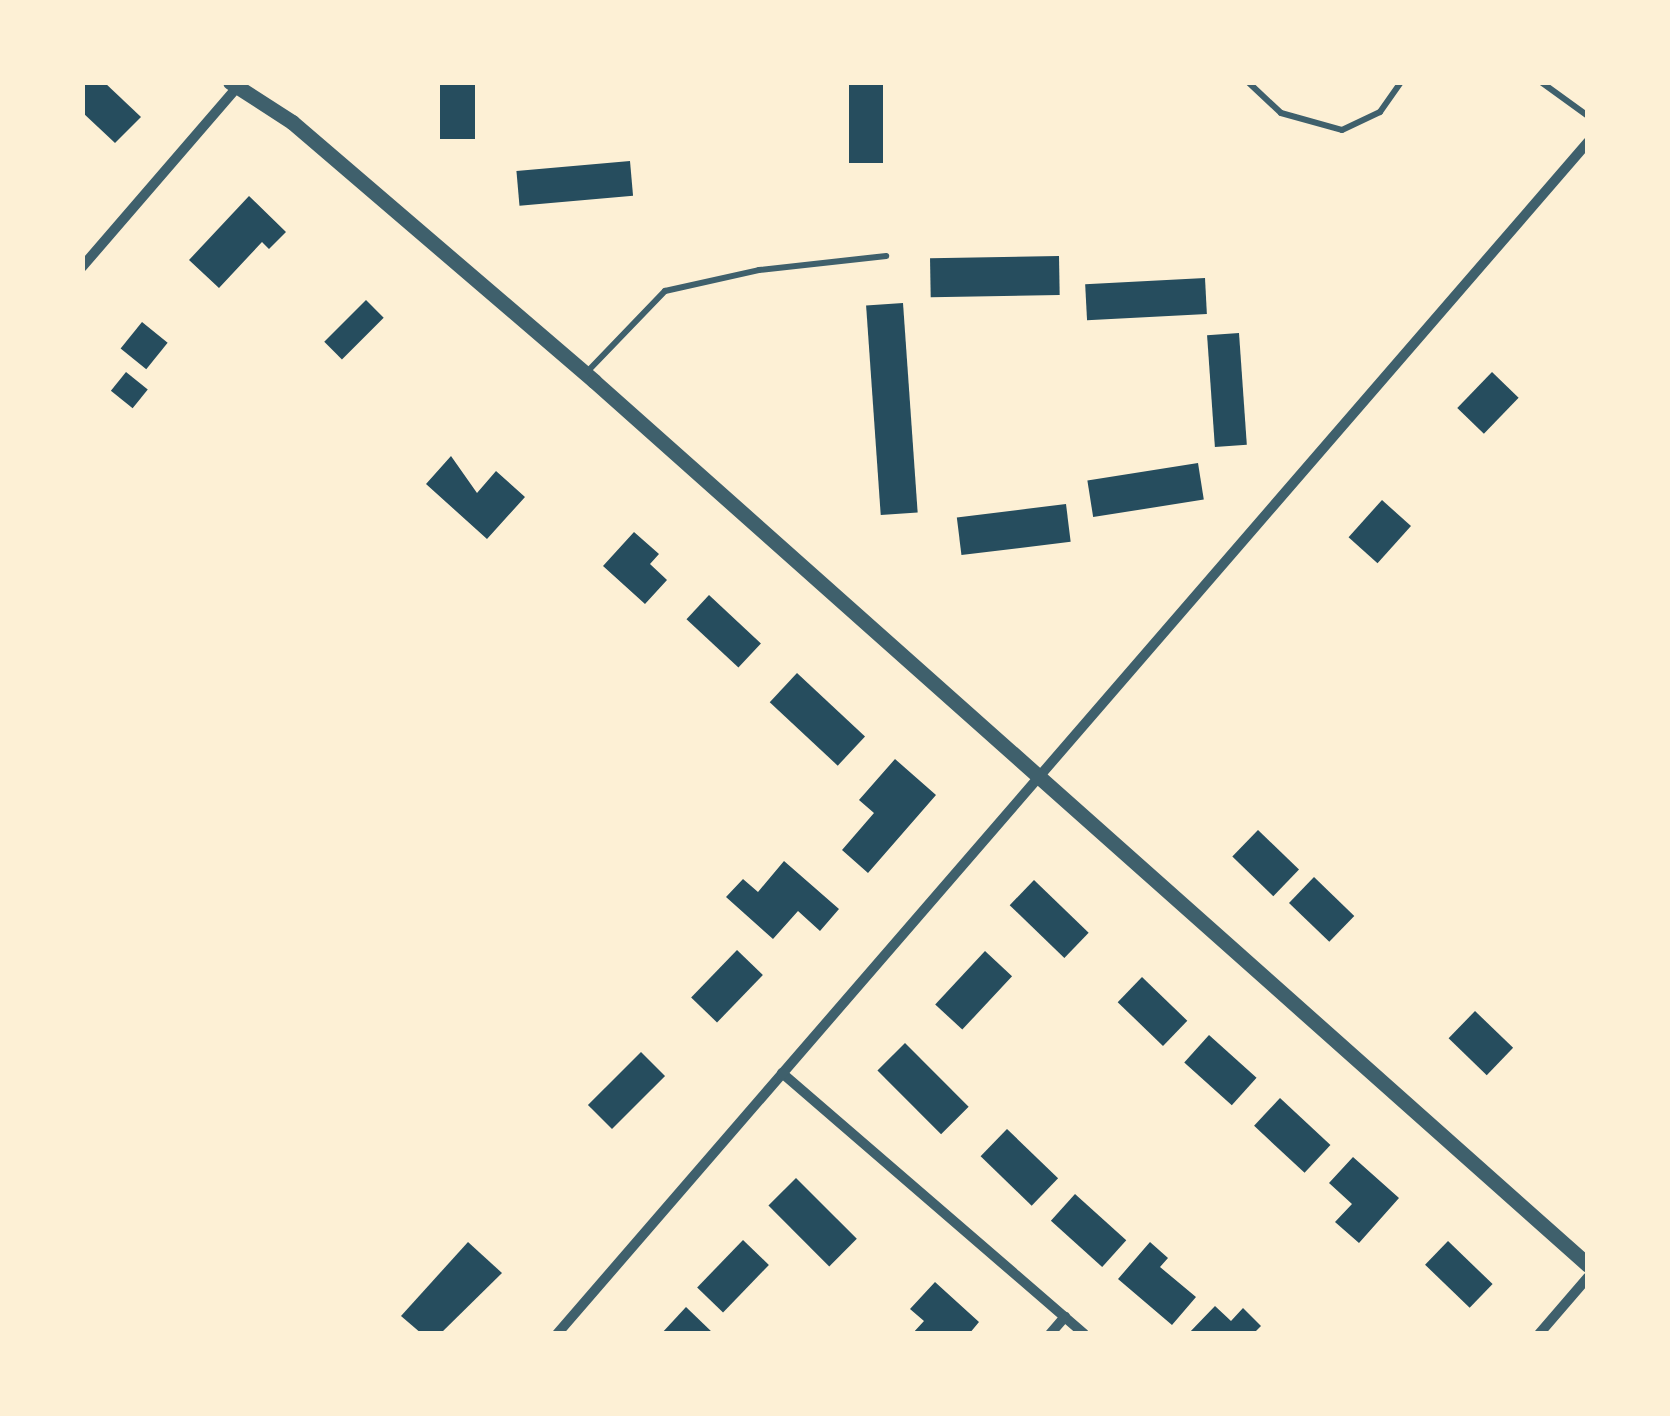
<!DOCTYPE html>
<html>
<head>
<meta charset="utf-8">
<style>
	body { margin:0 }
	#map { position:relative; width:1670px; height:1416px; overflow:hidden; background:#fdf0d5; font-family:Commissioner,sans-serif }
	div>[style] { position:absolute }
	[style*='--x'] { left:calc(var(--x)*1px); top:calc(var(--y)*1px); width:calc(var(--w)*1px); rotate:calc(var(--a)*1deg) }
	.building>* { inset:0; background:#264d5e; transform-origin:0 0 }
	.service>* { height:6px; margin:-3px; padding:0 3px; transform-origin:3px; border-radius:3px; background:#3f606c }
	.minor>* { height:10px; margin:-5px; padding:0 5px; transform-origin:5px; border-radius:5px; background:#3f606c }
	.tertiary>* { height:15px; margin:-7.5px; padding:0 7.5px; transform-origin:7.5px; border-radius:7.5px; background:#3f606c }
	span { translate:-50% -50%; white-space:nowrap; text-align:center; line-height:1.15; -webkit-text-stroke:10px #fdf0d5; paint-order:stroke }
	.frame { position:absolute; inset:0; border:85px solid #fdf0d5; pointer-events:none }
</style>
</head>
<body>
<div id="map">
	<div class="building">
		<div style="clip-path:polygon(82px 82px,104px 82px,141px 117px,115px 143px,82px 112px)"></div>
		<div style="left:440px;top:82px;width:35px;height:57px"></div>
		<div style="left:849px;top:82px;width:34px;height:81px"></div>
		<div style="left:630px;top:161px;width:35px;height:114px;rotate:85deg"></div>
		<div style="clip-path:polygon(249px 196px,286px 232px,269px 249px,262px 242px,219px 288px,189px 260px)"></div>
		<div style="left:1059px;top:256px;width:39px;height:129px;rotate:89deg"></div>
		<div style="left:1205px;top:278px;width:36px;height:120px;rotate:87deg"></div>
		<div style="left:366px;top:300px;width:25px;height:59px;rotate:45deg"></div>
		<div style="left:903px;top:303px;width:210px;height:37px;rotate:86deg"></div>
		<div style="left:142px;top:322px;width:33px;height:34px;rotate:39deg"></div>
		<div style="left:1239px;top:333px;width:112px;height:32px;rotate:86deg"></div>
		<div style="left:126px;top:372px;width:28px;height:24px;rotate:39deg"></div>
		<div style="left:1492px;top:372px;width:37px;height:50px;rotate:44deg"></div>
		<div style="clip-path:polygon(451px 456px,477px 493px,496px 471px,525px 497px,487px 539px,426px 484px)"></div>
		<div style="left:1198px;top:463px;width:37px;height:112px;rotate:81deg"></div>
		<div style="left:1382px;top:500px;width:39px;height:50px;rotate:42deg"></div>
		<div style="left:1066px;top:504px;width:38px;height:110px;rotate:83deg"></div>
		<div style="clip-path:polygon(634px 532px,659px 554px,650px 564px,667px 580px,645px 604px,603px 566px)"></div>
		<div style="left:709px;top:595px;width:71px;height:33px;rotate:43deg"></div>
		<div style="left:797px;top:673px;width:93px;height:40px;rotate:43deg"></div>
		<div style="clip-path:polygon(895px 759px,936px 795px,868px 873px,842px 850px,874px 813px,859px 800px)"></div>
		<div style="left:1258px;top:830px;width:57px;height:37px;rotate:44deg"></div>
		<div style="clip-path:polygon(784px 861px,839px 909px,820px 931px,798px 911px,773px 939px,726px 897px,743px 879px,758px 892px)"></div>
		<div style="left:1314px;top:877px;width:56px;height:36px;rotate:44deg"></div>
		<div style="left:1034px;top:880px;width:76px;height:35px;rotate:44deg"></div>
		<div style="left:737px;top:950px;width:36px;height:66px;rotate:44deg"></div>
		<div style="left:985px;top:951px;width:37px;height:73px;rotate:43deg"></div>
		<div style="left:1142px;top:977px;width:63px;height:35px;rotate:44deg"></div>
		<div style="left:1475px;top:1011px;width:53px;height:38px;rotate:44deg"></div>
		<div style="left:1209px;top:1035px;width:64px;height:37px;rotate:42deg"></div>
		<div style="left:905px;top:1043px;width:90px;height:39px;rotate:45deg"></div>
		<div style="left:641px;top:1052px;width:34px;height:75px;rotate:45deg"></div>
		<div style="left:1280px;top:1098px;width:69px;height:38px;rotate:43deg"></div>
		<div style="left:1007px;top:1129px;width:71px;height:38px;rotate:44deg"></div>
		<div style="clip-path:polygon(1353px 1157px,1399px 1198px,1359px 1243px,1335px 1222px,1352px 1204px,1329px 1183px)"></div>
		<div style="left:796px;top:1178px;width:86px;height:39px;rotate:45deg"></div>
		<div style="left:1075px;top:1194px;width:69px;height:36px;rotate:42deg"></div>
		<div style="left:743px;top:1240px;width:36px;height:66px;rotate:44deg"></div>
		<div style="left:1448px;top:1241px;width:62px;height:33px;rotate:44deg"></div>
		<div style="clip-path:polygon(468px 1242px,502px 1273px,440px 1334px,422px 1334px,401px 1316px)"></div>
		<div style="clip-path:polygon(1150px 1242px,1168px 1258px,1160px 1267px,1196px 1297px,1172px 1325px,1118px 1279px)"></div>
		<div style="clip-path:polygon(935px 1282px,979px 1322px,969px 1334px,912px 1334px,924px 1321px,910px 1309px)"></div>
		<div style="clip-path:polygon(1215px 1306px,1231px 1321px,1243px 1308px,1261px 1326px,1253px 1334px,1188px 1334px)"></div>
		<div style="clip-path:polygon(686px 1307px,714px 1334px,661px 1334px)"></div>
	</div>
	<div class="service">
		<div style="--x:1248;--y:82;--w:45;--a:43.2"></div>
		<div style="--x:1281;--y:113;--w:63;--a:15.6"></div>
		<div style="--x:1342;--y:130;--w:42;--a:-25.3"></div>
		<div style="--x:1380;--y:112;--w:37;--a:-55"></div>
		<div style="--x:1541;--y:82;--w:58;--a:35.9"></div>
		<div style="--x:586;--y:373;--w:114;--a:-46.1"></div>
		<div style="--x:665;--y:291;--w:96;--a:-12.6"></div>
		<div style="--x:759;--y:270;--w:128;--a:-6.3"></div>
	</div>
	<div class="minor">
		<div style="--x:82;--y:267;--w:243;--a:-49.2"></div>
		<div style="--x:782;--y:1073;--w:399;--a:40.8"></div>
		<div style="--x:557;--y:1334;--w:1576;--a:-49.14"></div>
		<div style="--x:1050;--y:1334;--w:23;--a:-49"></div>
		<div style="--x:1539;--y:1334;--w:75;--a:-49.3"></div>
	</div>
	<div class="tertiary">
		<div style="--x:230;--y:82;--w:74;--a:32.8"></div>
		<div style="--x:292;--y:122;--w:398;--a:40.6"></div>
		<div style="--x:594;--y:381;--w:1330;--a:41.65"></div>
	</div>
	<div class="frame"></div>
</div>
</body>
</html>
